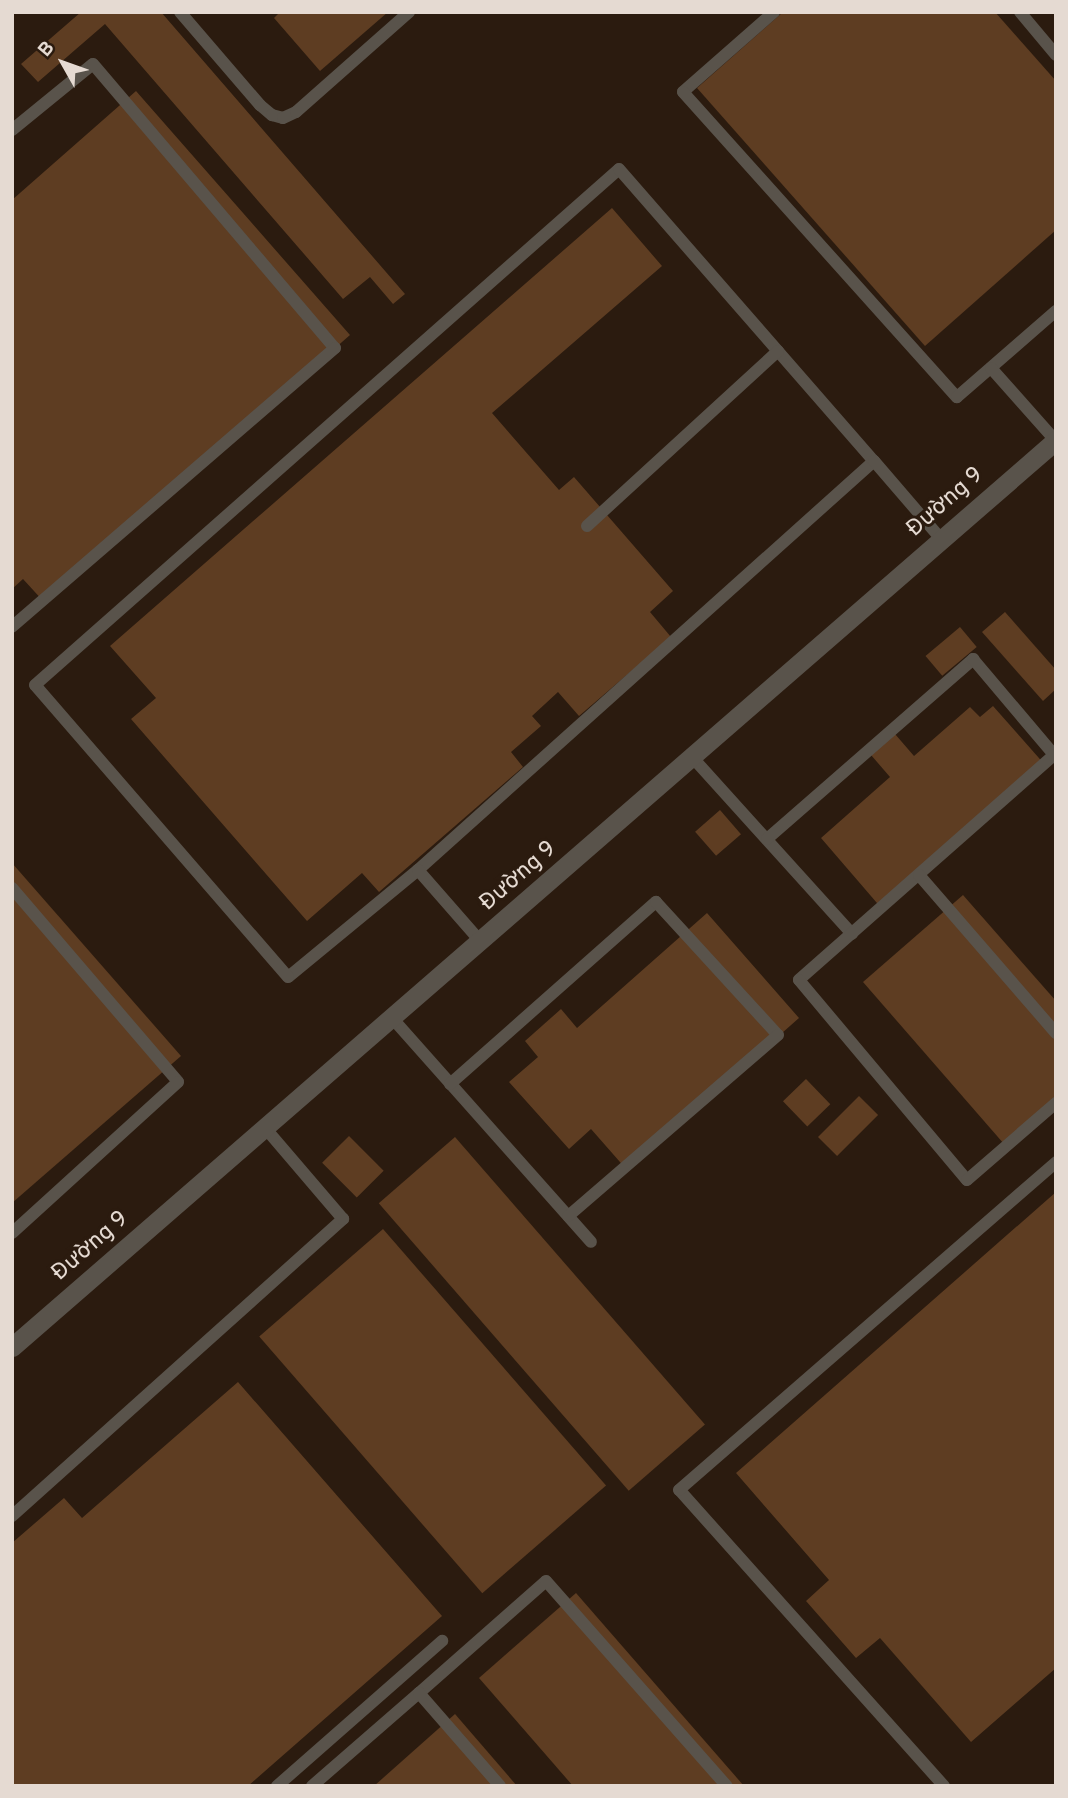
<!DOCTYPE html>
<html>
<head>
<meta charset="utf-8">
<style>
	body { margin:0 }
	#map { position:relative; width:1068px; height:1798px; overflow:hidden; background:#2b1b0f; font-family:Overpass,sans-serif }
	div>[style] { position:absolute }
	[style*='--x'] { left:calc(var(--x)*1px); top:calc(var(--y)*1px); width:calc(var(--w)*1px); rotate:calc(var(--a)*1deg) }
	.building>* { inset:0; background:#5e3d22; transform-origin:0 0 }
	.service>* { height:12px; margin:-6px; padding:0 6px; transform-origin:6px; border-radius:6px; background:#59534b }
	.minor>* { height:19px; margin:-9.5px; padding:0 9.5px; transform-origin:9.5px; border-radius:9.5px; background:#59534b }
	span { translate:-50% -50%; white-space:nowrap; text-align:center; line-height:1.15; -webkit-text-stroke:6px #2b1b0f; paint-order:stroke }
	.street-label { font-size:23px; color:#e5dad2 }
	.frame { position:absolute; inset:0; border:14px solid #e5dad2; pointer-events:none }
	.north { position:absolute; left:28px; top:28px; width:70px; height:70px; -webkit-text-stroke:5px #2b1b0f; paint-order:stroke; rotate:310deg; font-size:19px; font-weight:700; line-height:28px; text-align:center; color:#e5dad2 }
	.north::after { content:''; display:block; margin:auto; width:24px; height:32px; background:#e5dad2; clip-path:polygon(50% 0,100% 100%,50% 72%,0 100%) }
</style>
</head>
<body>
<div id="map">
	<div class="building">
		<div style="clip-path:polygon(81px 12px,161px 12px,405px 294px,393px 304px,370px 277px,343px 299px,105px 24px,38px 82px,21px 64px)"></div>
		<div style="clip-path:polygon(280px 12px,388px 12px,320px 71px,274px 18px)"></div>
		<div style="clip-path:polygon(783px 12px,995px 12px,1056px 81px,1056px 230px,925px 346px,697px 88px)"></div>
		<div style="clip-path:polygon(136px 91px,350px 335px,45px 603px,23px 579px,12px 589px,12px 200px)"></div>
		<div style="clip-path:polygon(612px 208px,662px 266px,492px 413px,559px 490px,574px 477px,673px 591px,650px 612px,671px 637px,579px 716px,558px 692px,532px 716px,541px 726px,511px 752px,523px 767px,379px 892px,362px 873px,307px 921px,131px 719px,156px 698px,110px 646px)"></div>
		<div style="clip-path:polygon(1005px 612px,1056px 670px,1056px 689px,1043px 701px,982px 632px)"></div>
		<div style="left:960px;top:627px;width:26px;height:45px;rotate:50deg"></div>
		<div style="clip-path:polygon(993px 706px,1046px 766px,883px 910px,821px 838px,890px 777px,871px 755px,895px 734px,914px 756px,970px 707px,980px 717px)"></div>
		<div style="left:720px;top:810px;width:32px;height:33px;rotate:49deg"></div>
		<div style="clip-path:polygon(12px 863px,181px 1056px,12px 1203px)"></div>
		<div style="clip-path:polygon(963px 895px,1056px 1001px,1056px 1099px,1004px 1144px,863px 982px)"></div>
		<div style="clip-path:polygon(707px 913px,799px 1018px,627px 1170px,591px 1129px,569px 1149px,509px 1082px,538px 1057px,525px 1041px,561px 1009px,577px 1028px)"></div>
		<div style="left:806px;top:1079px;width:35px;height:32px;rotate:46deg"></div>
		<div style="left:859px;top:1096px;width:27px;height:58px;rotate:45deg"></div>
		<div style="left:349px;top:1136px;width:49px;height:38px;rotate:45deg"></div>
		<div style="left:455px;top:1137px;width:381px;height:101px;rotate:49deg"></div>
		<div style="clip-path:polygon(1056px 1192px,1056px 1668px,971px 1742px,880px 1638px,856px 1658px,806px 1601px,829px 1580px,736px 1473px)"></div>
		<div style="left:383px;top:1229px;width:340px;height:164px;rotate:49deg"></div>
		<div style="clip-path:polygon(238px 1382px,442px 1616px,248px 1786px,12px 1786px,12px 1543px,64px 1498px,82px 1518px)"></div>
		<div style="clip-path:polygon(576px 1593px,744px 1786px,573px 1786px,479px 1678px)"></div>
		<div style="clip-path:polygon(455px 1714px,517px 1786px,374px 1786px)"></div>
	</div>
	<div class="service">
		<div style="--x:180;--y:12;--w:123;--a:49.3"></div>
		<div style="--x:260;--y:105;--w:16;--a:40"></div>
		<div style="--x:272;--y:115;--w:11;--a:15"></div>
		<div style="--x:283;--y:118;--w:14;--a:-25"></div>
		<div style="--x:296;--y:112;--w:151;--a:-41.5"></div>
		<div style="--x:774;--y:12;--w:121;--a:138.7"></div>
		<div style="--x:683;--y:92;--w:410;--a:48.1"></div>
		<div style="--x:957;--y:397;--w:131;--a:-41"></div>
		<div style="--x:1020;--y:12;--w:56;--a:50.1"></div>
		<div style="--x:12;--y:130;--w:104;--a:-39.2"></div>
		<div style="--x:93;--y:64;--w:373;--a:49.6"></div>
		<div style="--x:335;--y:348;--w:427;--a:139.2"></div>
		<div style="--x:991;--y:368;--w:96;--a:48.4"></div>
		<div style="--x:874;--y:461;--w:613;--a:138.11"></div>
		<div style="--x:418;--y:870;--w:168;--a:140.5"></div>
		<div style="--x:288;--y:977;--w:386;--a:-130.9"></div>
		<div style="--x:35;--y:685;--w:779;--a:-41.46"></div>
		<div style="--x:619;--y:169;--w:388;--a:48.9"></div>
		<div style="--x:874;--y:461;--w:104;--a:49.3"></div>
		<div style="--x:587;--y:526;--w:259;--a:-42.5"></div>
		<div style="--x:693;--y:758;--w:237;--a:47.9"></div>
		<div style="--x:767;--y:839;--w:274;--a:-41.1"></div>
		<div style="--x:973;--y:659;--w:126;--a:49.8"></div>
		<div style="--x:1054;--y:755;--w:340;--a:138.6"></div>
		<div style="--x:799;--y:980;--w:261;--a:50"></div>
		<div style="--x:967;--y:1180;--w:118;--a:-40.9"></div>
		<div style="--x:418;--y:870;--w:96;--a:48.8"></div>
		<div style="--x:919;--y:875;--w:209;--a:49.1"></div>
		<div style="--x:12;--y:888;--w:255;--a:49.4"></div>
		<div style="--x:178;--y:1082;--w:224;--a:137.7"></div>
		<div style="--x:393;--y:1019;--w:298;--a:48.4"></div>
		<div style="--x:450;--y:1084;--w:275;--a:-41.5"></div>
		<div style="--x:656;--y:902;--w:180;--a:47.5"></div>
		<div style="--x:778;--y:1035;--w:277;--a:139.2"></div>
		<div style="--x:12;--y:1516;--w:445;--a:-41.9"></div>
		<div style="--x:343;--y:1219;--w:118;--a:-130.5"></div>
		<div style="--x:419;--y:1693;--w:169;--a:-41.4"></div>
		<div style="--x:546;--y:1581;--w:273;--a:48.6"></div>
		<div style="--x:277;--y:1786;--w:220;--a:-41.3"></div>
		<div style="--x:312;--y:1786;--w:142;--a:-41"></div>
		<div style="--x:419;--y:1693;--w:123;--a:48.9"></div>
		<div style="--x:944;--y:1786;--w:397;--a:-131.8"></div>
		<div style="--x:679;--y:1490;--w:500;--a:-41"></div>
	</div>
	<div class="minor">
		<div style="--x:12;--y:1347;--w:1383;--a:-40.98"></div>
	</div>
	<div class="street-label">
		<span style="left:946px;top:503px;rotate:-41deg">Đường 9</span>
		<span style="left:519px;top:877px;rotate:-41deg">Đường 9</span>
		<span style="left:91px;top:1247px;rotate:-41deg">Đường 9</span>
	</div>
	<div class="frame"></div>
	<div class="north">B</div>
</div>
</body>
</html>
